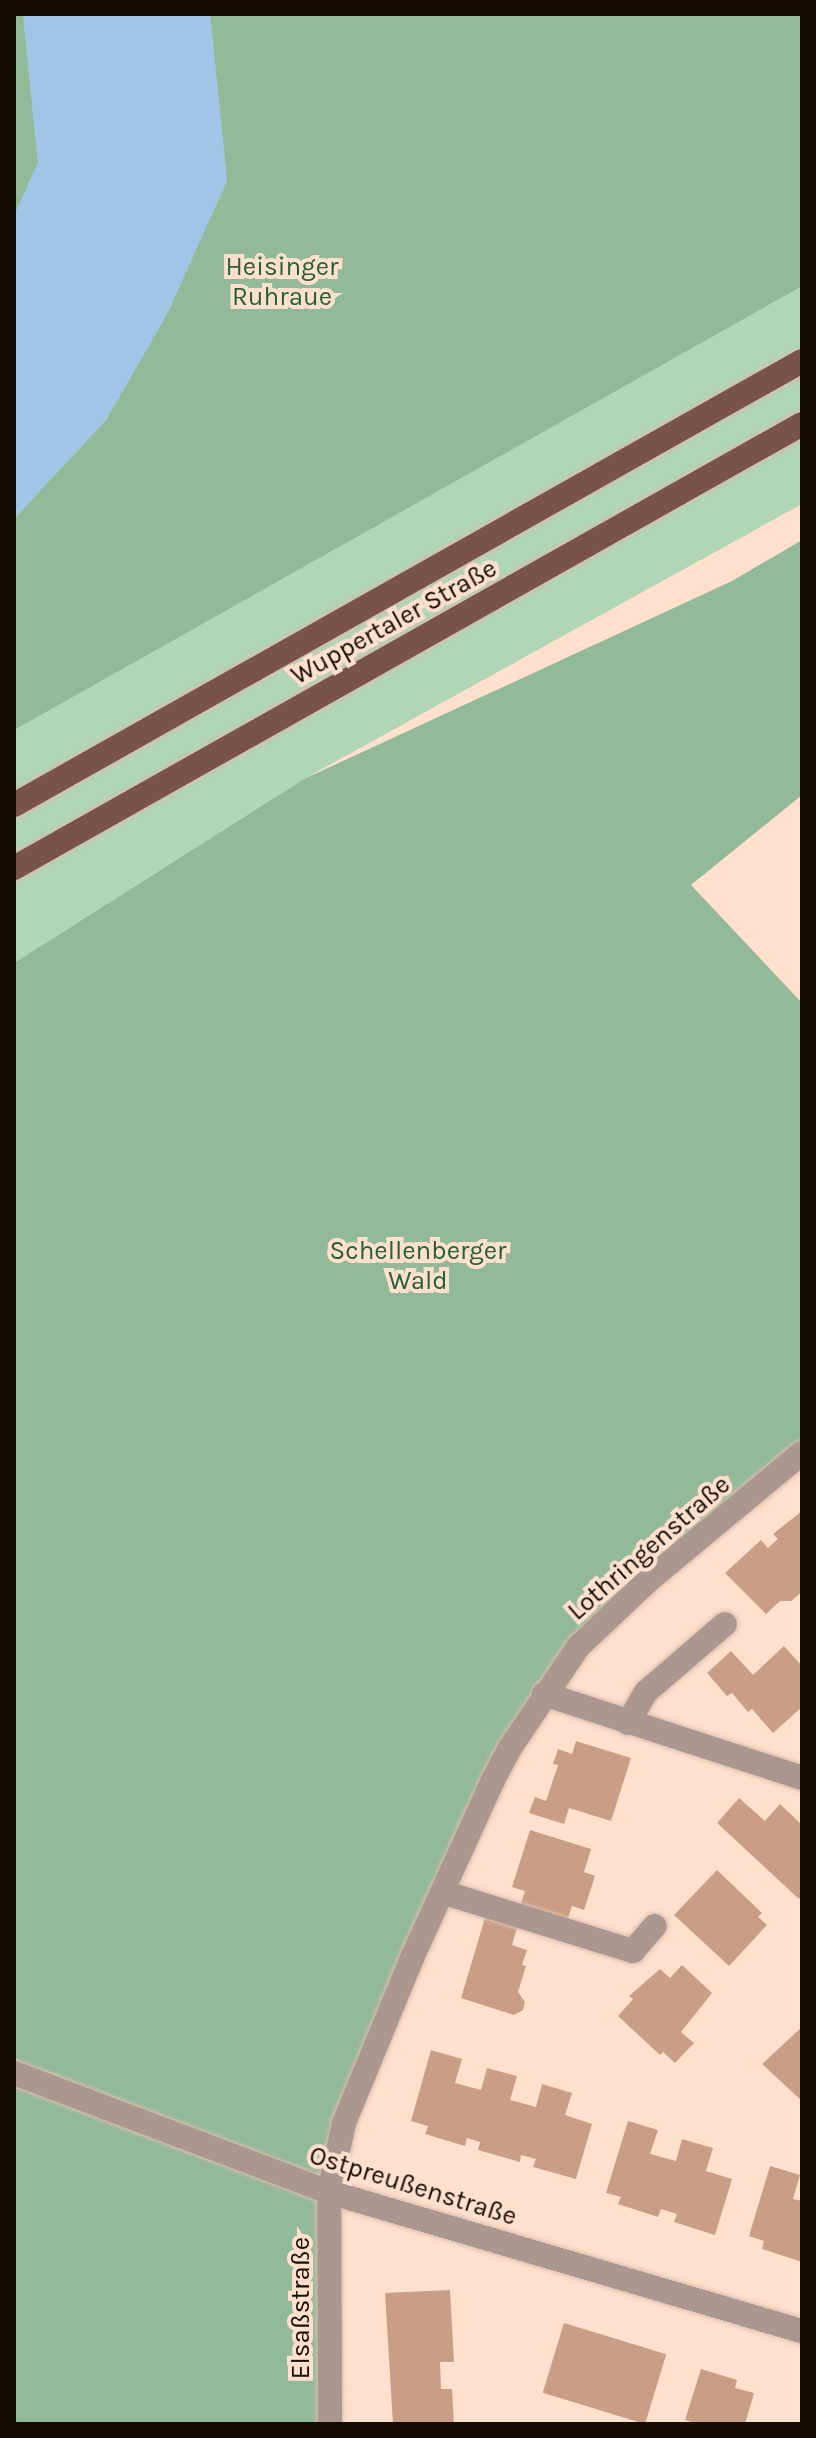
<!DOCTYPE html>
<html>
<head>
<meta charset="utf-8">
<style>
	body { margin:0 }
	#map { position:relative; width:816px; height:2438px; overflow:hidden; background:#fee0cc; font-family:Karla,sans-serif }
	div>[style] { position:absolute }
	[style*='--x'] { left:calc(var(--x)*1px); top:calc(var(--y)*1px); width:calc(var(--w)*1px); rotate:calc(var(--a)*1deg) }
	.green>* { inset:0; background:#b0d6b6 }
	.forest>* { inset:0; background:#92b998 }
	.water>* { inset:0; background:#a0c5e7 }
	.building>* { inset:0; background:#ca9d87; transform-origin:0 0 }
	.roads { filter:drop-shadow(0 0 2px #d9beac) drop-shadow(0 0 2px #d9beac) }
	.street>* { height:24px; margin:-12px; padding:0 12px; transform-origin:12px; border-radius:12px; background:#ac9690 }
	.primary>* { height:24px; margin:-12px; padding:0 12px; transform-origin:12px; border-radius:12px; background:#79534a }
	span { translate:-50% -50%; white-space:nowrap; text-align:center; line-height:1.15; -webkit-text-stroke:8px #fee0cc; paint-order:stroke }
	.park-label { font-size:26px; color:#266035 }
	.street-label { font-size:26px; color:#150c06 }
	.frame { position:absolute; inset:0; border:16px solid #150c06; pointer-events:none }
</style>
</head>
<body>
<div id="map">
	<div class="green">
		<div style="clip-path:polygon(14px 14px,802px 14px,802px 504px,304px 779px,14px 963px)"></div>
	</div>
	<div class="forest">
		<div style="clip-path:polygon(14px 14px,23px 14px,38px 163px,14px 216px)"></div>
		<div style="clip-path:polygon(210px 14px,802px 14px,802px 286px,14px 730px,14px 519px,106px 420px,167px 314px,227px 181px)"></div>
		<div style="clip-path:polygon(802px 540px,802px 795px,691px 885px,802px 1003px,802px 1449px,538px 1692px,339px 2125px,322px 2424px,14px 2424px,14px 963px,304px 779px,732px 581px)"></div>
	</div>
	<div class="water">
		<div style="clip-path:polygon(23px 14px,210px 14px,227px 181px,167px 314px,106px 420px,14px 519px,14px 216px,38px 163px)"></div>
	</div>
	<div class="building">
		<div style="clip-path:polygon(802px 1511px,802px 1592px,791px 1601px,780px 1601px,766px 1614px,725px 1573px,761px 1540px,768px 1548px,778px 1539px,773px 1534px)"></div>
		<div style="clip-path:polygon(784px 1646px,802px 1666px,802px 1707px,773px 1733px,752px 1709px,748px 1712px,732px 1693px,727px 1696px,707px 1673px,731px 1651px,753px 1675px)"></div>
		<div style="clip-path:polygon(576px 1741px,631px 1758px,611px 1821px,569px 1808px,564px 1824px,529px 1813px,535px 1797px,546px 1801px,558px 1765px,553px 1764px,558px 1749px,572px 1754px)"></div>
		<div style="clip-path:polygon(739px 1798px,765px 1821px,780px 1804px,802px 1825px,802px 1895px,799px 1899px,717px 1823px)"></div>
		<div style="clip-path:polygon(530px 1830px,591px 1849px,584px 1872px,595px 1876px,584px 1910px,572px 1906px,567px 1921px,520px 1906px,525px 1891px,512px 1887px)"></div>
		<div style="clip-path:polygon(717px 1870px,762px 1913px,758px 1917px,767px 1925px,729px 1966px,674px 1915px)"></div>
		<div style="clip-path:polygon(485px 1918px,517px 1928px,512px 1945px,527px 1950px,522px 1965px,526px 1966px,518px 1992px,525px 2002px,523px 2010px,514px 2015px,461px 1998px)"></div>
		<div style="clip-path:polygon(682px 1965px,712px 1993px,681px 2032px,694px 2043px,675px 2063px,663px 2052px,660px 2055px,618px 2016px,633px 1999px,629px 1996px,660px 1969px,670px 1978px)"></div>
		<div style="clip-path:polygon(802px 2027px,802px 2101px,762px 2064px)"></div>
		<div style="clip-path:polygon(431px 2050px,462px 2059px,455px 2083px,481px 2090px,487px 2068px,517px 2076px,510px 2100px,536px 2107px,542px 2084px,572px 2093px,565px 2115px,592px 2124px,576px 2179px,533px 2167px,536px 2159px,521px 2155px,520px 2162px,478px 2150px,480px 2142px,467px 2138px,465px 2146px,425px 2134px,428px 2126px,411px 2121px)"></div>
		<div style="clip-path:polygon(628px 2121px,658px 2130px,650px 2154px,676px 2161px,682px 2139px,713px 2148px,706px 2171px,732px 2179px,715px 2235px,674px 2222px,677px 2214px,661px 2209px,658px 2217px,618px 2204px,621px 2197px,606px 2193px)"></div>
		<div style="clip-path:polygon(770px 2166px,800px 2175px,793px 2199px,802px 2201px,802px 2262px,762px 2249px,764px 2241px,749px 2236px)"></div>
		<div style="clip-path:polygon(450px 2290px,454px 2362px,440px 2362px,441px 2389px,452px 2389px,454px 2424px,393px 2424px,385px 2293px)"></div>
		<div style="left:564px;top:2323px;width:107px;height:73px;rotate:17deg"></div>
		<div style="clip-path:polygon(701px 2369px,737px 2380px,735px 2388px,754px 2393px,745px 2424px,699px 2424px,685px 2420px)"></div>
	</div>
	<div class="roads">
		<div class="street">
			<div style="--x:544;--y:1694;--w:271;--a:18"></div>
			<div style="--x:628;--y:1723;--w:36;--a:-60"></div>
			<div style="--x:646;--y:1692;--w:104;--a:-40.7"></div>
			<div style="--x:442;--y:1892;--w:200;--a:17.2"></div>
			<div style="--x:633;--y:1951;--w:33;--a:-49"></div>
			<div style="--x:14;--y:2073;--w:337;--a:20.7"></div>
			<div style="--x:329;--y:2192;--w:493;--a:16.4"></div>
			<div style="--x:330;--y:2424;--w:232;--a:-90.2"></div>
			<div style="--x:329;--y:2192;--w:71;--a:-77.7"></div>
			<div style="--x:344;--y:2123;--w:178;--a:-67.6"></div>
			<div style="--x:412;--y:1958;--w:196;--a:-65.5"></div>
			<div style="--x:493;--y:1780;--w:36;--a:-62"></div>
			<div style="--x:510;--y:1748;--w:122;--a:-56"></div>
			<div style="--x:578;--y:1647;--w:99;--a:-43.4"></div>
			<div style="--x:650;--y:1579;--w:197;--a:-39.7"></div>
		</div>
		<div class="primary">
			<div style="--x:14;--y:805;--w:904;--a:-29.4"></div>
			<div style="--x:14;--y:868;--w:904;--a:-29.4"></div>
		</div>
	</div>
	<div class="park-label">
		<span style="left:282px;top:282px">Heisinger<br>Ruhraue</span>
		<span style="left:418px;top:1266px">Schellenberger<br>Wald</span>
	</div>
	<div class="street-label">
		<span style="left:394px;top:622px;rotate:-29deg">Wuppertaler Straße</span>
		<span style="left:649px;top:1548px;rotate:-41deg">Lothringenstraße</span>
		<span style="left:413px;top:2186px;rotate:17deg">Ostpreußenstraße</span>
		<span style="left:301px;top:2308px;rotate:-90deg">Elsaßstraße</span>
	</div>
	<div class="frame"></div>
</div>
</body>
</html>
